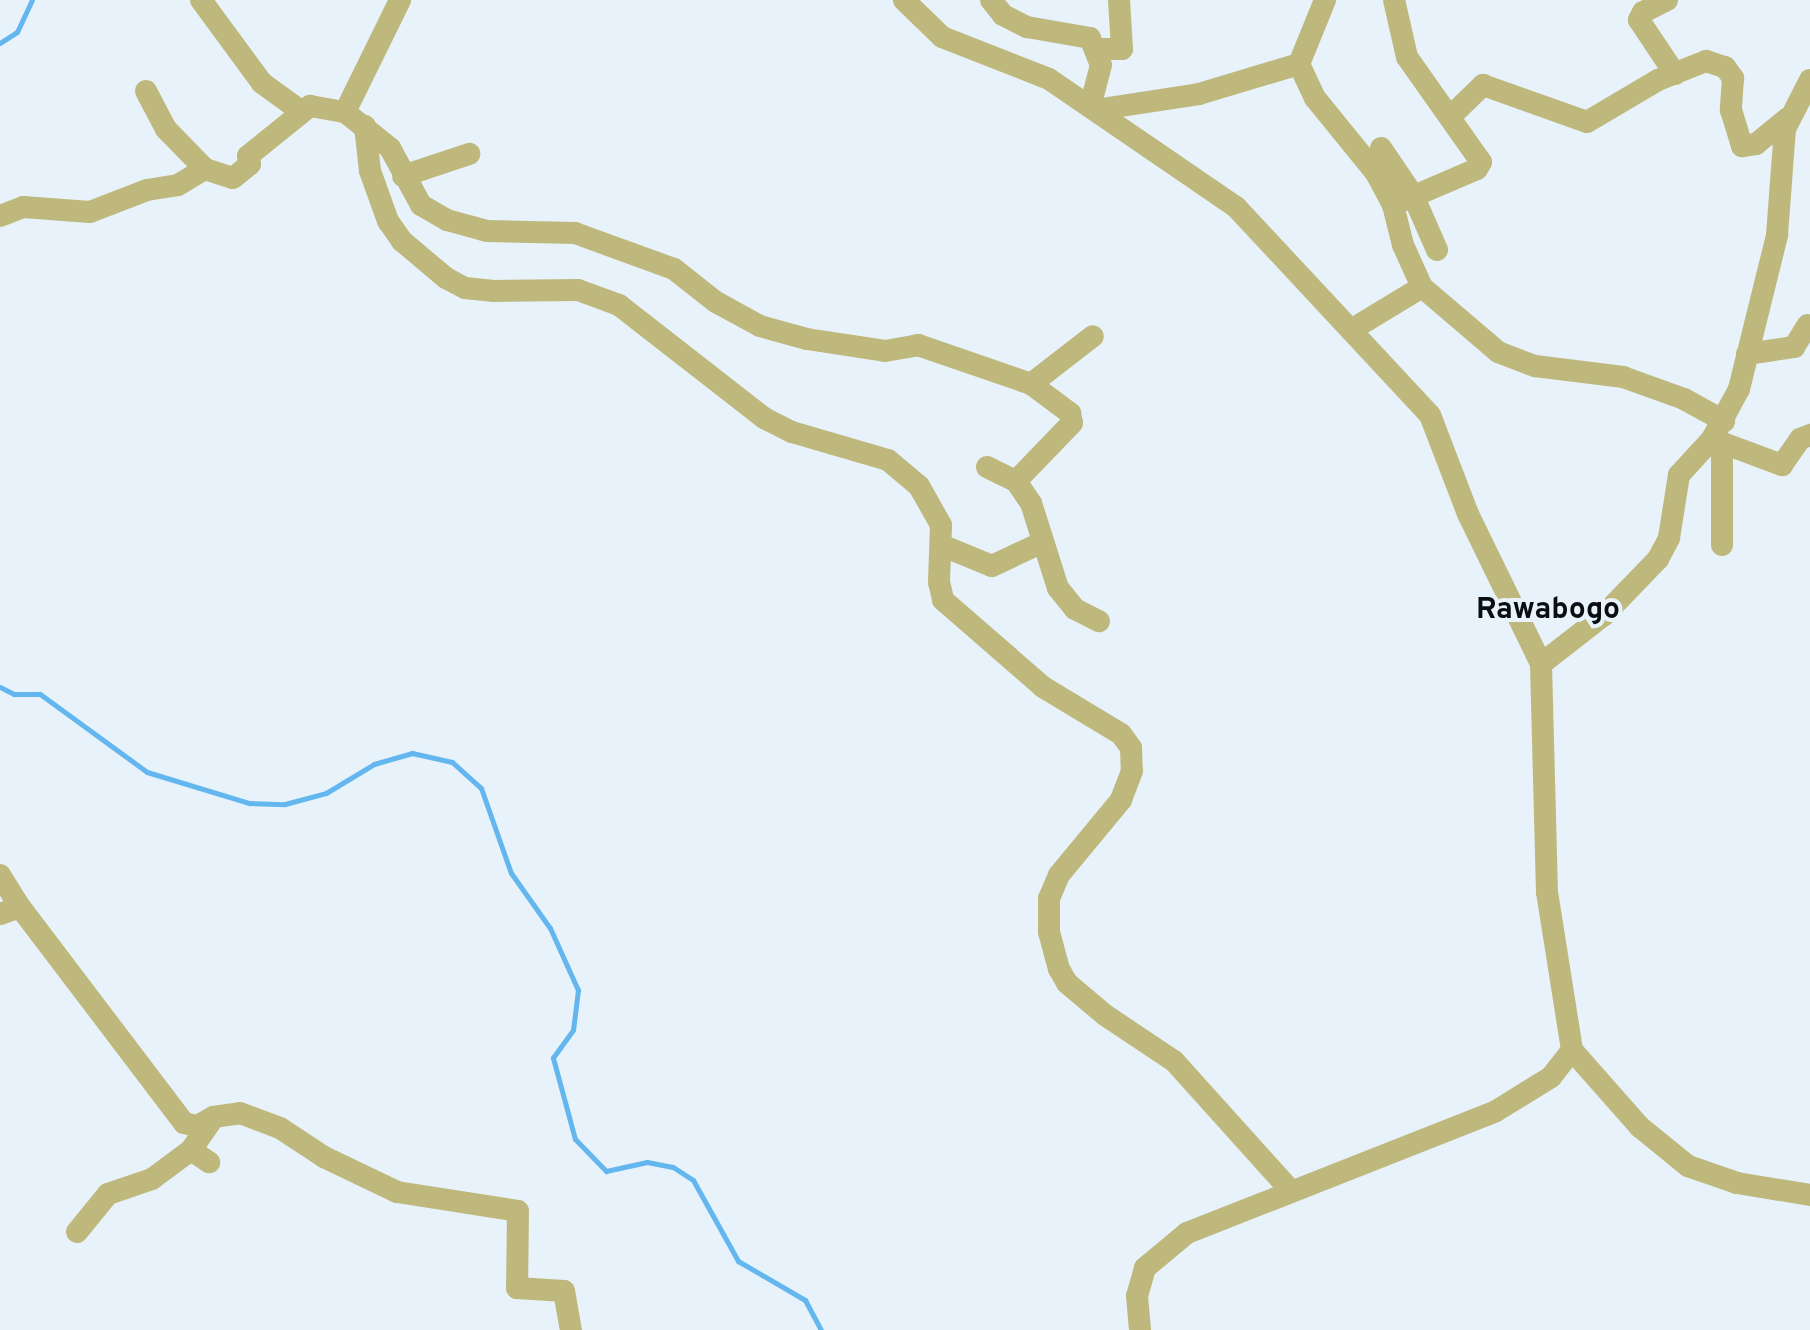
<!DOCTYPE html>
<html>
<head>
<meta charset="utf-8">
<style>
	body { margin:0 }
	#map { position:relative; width:1810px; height:1330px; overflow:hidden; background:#e7f2fa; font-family:Overpass,sans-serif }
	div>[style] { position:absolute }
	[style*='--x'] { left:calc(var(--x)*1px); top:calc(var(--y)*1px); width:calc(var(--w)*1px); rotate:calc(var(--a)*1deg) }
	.stream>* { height:5px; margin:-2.5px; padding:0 2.5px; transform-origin:2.5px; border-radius:2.5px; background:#63b7ee }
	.minor>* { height:22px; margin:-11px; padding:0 11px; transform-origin:11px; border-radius:11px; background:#bfb87d }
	span { translate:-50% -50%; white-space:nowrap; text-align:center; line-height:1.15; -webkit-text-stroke:8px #e7f2fa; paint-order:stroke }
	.quarter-label { font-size:30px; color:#0b0e11; font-weight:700 }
</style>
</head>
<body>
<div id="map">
	<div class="stream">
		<div style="--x:0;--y:43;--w:20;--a:-33"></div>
		<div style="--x:17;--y:32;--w:35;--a:-65"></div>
		<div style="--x:0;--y:687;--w:16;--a:27"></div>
		<div style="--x:14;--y:694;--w:26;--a:0"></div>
		<div style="--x:40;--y:694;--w:132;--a:36.1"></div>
		<div style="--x:147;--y:772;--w:107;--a:16.9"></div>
		<div style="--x:249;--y:803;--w:36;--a:2"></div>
		<div style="--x:285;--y:804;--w:42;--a:-15"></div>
		<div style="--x:326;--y:793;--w:56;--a:-31.1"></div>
		<div style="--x:374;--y:764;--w:40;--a:-16"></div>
		<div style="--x:412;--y:753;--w:41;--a:12.7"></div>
		<div style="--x:452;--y:762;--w:39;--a:42"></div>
		<div style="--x:481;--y:788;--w:90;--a:70.6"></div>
		<div style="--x:511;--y:873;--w:67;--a:54.7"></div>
		<div style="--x:550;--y:928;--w:68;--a:65.7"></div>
		<div style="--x:578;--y:990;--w:40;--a:97.1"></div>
		<div style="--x:573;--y:1030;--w:34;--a:126"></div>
		<div style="--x:553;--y:1058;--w:84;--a:74.8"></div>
		<div style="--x:575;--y:1139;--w:45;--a:45.9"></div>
		<div style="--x:606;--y:1171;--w:42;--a:-12.4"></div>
		<div style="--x:647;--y:1162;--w:26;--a:11"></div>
		<div style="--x:673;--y:1167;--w:24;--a:33"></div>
		<div style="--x:693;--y:1180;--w:93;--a:60.9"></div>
		<div style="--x:738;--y:1261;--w:78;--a:30.2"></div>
		<div style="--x:805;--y:1300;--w:34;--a:62"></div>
	</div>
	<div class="minor">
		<div style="--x:201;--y:0;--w:103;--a:53.7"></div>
		<div style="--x:262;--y:83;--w:49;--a:35.9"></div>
		<div style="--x:904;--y:0;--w:53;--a:44.2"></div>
		<div style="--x:942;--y:37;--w:115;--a:21.4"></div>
		<div style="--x:1049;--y:79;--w:227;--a:34.4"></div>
		<div style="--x:1236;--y:207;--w:284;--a:47"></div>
		<div style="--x:1430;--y:415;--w:106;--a:69"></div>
		<div style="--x:1468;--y:514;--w:167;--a:64"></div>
		<div style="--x:1541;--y:664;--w:228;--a:88.5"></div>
		<div style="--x:1547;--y:892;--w:160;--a:81"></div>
		<div style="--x:1572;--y:1050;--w:103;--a:48.6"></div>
		<div style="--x:1640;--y:1127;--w:62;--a:39.1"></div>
		<div style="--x:1688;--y:1166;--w:52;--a:19.1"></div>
		<div style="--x:1737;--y:1183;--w:74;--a:9.3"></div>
		<div style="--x:991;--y:0;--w:19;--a:51"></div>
		<div style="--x:1003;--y:15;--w:27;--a:27"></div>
		<div style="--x:1027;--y:27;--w:64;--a:9.9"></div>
		<div style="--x:1090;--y:38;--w:29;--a:68"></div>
		<div style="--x:1101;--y:65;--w:43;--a:104.7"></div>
		<div style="--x:1325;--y:0;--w:69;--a:112.1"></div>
		<div style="--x:1299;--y:64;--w:38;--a:65"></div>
		<div style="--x:1315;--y:98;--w:97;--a:50.9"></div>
		<div style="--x:1376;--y:173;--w:36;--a:62"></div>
		<div style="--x:1393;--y:205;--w:41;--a:76"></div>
		<div style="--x:1403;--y:245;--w:46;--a:65.7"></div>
		<div style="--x:1422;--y:287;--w:83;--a:148.8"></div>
		<div style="--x:1667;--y:0;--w:27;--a:153"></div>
		<div style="--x:1643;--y:12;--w:9;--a:117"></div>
		<div style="--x:1639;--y:20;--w:65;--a:56.3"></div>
		<div style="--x:1097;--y:49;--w:25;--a:0"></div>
		<div style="--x:1122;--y:49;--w:49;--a:-93.5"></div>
		<div style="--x:146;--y:91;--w:43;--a:62.2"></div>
		<div style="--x:166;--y:129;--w:56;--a:45.7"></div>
		<div style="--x:1095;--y:110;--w:105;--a:-8.7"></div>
		<div style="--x:1199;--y:94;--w:104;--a:-16.7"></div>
		<div style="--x:345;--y:112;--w:125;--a:-63.8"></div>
		<div style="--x:1451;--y:116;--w:45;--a:-44.1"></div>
		<div style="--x:1483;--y:85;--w:110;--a:19.6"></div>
		<div style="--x:1587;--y:122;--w:82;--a:-30.6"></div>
		<div style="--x:1658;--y:80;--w:52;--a:-21.6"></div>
		<div style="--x:1706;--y:61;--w:20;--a:18"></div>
		<div style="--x:1725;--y:67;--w:14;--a:54"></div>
		<div style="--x:1733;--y:78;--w:32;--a:94"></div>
		<div style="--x:1731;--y:110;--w:38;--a:73"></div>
		<div style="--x:1742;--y:146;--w:14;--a:-8"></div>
		<div style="--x:1756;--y:144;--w:41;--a:-39.1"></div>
		<div style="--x:365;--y:126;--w:45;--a:83.7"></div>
		<div style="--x:370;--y:171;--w:53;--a:70.2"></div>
		<div style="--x:388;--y:221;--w:24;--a:55"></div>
		<div style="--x:402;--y:241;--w:57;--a:40.1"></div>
		<div style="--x:446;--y:278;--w:21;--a:28"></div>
		<div style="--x:465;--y:288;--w:29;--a:6"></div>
		<div style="--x:494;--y:291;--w:84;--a:-0.7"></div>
		<div style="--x:578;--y:290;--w:44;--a:20.1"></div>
		<div style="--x:619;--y:305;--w:184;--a:37.9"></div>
		<div style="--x:764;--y:418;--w:31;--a:27"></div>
		<div style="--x:792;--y:432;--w:100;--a:16.3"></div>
		<div style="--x:888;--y:460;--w:40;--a:40"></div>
		<div style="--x:919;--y:486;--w:45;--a:60.6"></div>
		<div style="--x:941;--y:525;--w:57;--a:92"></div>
		<div style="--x:939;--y:582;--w:18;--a:77"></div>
		<div style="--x:943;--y:600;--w:133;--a:41"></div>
		<div style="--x:1043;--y:687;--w:91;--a:31.1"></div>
		<div style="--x:1121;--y:734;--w:17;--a:54"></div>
		<div style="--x:1131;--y:748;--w:23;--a:88"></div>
		<div style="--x:1132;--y:771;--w:31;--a:111"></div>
		<div style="--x:1121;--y:800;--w:97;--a:129.6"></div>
		<div style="--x:1059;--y:875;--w:25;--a:113"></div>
		<div style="--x:1049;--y:898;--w:34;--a:90"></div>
		<div style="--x:1049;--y:932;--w:38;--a:75"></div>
		<div style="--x:1059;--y:969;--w:16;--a:60"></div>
		<div style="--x:1067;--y:983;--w:50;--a:40.1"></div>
		<div style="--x:1105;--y:1015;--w:83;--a:33.7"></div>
		<div style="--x:1174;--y:1061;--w:173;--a:48"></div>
		<div style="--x:1381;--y:148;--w:57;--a:55.8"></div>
		<div style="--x:1413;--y:195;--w:60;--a:66.4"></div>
		<div style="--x:403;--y:176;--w:70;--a:-18.4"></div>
		<div style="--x:1393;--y:205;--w:91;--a:-23.2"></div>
		<div style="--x:1477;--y:169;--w:8;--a:-60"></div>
		<div style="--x:1481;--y:162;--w:128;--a:-125.2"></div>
		<div style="--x:1407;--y:57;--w:58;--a:-102.8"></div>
		<div style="--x:0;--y:216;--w:25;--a:-21"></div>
		<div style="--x:23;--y:207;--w:67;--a:4.3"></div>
		<div style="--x:90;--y:212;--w:61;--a:-21.1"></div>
		<div style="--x:147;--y:190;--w:31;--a:-9"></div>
		<div style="--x:178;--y:185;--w:31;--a:-31"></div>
		<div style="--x:205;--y:169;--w:29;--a:18"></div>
		<div style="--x:233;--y:178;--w:22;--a:-39"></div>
		<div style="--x:250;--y:164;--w:8;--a:-104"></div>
		<div style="--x:248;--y:156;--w:80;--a:-38.9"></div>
		<div style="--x:310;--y:106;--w:36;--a:10"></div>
		<div style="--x:345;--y:112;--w:58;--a:38.7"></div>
		<div style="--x:390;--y:148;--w:65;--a:61.5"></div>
		<div style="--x:421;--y:205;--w:30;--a:30"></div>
		<div style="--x:447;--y:220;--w:41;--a:15.4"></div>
		<div style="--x:487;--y:231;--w:88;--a:1.3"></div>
		<div style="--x:575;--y:233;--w:105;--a:20"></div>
		<div style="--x:674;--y:269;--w:53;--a:38.2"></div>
		<div style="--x:716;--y:302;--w:50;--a:28.6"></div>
		<div style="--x:760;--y:326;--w:49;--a:15.5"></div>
		<div style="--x:807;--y:339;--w:79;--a:8.7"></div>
		<div style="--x:885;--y:351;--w:34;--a:-10"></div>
		<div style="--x:918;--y:345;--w:120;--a:19"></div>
		<div style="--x:1031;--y:384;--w:49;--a:36.6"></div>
		<div style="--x:1070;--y:413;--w:10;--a:79"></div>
		<div style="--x:1072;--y:423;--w:81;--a:134"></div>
		<div style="--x:1016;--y:481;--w:27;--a:56"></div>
		<div style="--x:1031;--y:503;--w:89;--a:72.4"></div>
		<div style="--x:1058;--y:588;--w:27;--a:51"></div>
		<div style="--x:1075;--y:609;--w:27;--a:27"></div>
		<div style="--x:1422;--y:287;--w:100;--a:40.5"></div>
		<div style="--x:1498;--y:352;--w:40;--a:21"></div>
		<div style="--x:1535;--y:366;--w:89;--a:7.1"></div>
		<div style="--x:1623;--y:377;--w:65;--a:19.8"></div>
		<div style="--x:1684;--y:399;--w:46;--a:28.8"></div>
		<div style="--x:1747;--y:354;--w:48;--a:-8.5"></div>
		<div style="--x:1794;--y:347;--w:26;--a:-58"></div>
		<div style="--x:1031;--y:384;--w:78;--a:-37.7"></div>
		<div style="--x:1712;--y:439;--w:75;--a:20.4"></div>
		<div style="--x:1782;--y:465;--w:32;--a:-55"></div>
		<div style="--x:1800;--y:439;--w:11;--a:-22"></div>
		<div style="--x:987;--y:467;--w:32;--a:26"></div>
		<div style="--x:941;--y:545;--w:55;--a:22.4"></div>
		<div style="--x:992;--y:566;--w:56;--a:-25.2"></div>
		<div style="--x:1722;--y:545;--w:102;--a:-90"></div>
		<div style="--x:1541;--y:664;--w:80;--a:-37.9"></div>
		<div style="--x:1604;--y:615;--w:78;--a:-46"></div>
		<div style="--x:1658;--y:559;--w:24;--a:-62"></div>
		<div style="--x:1669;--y:538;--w:64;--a:-81"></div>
		<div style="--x:1679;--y:475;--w:49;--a:-47.5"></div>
		<div style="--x:1712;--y:439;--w:57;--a:-61.6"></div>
		<div style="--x:1739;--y:389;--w:159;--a:-76.1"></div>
		<div style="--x:1777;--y:235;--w:106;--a:-85.7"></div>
		<div style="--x:1785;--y:129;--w:55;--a:-63"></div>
		<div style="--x:0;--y:875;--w:38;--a:58"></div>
		<div style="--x:0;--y:914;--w:21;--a:-19"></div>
		<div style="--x:20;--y:907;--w:271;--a:52.8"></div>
		<div style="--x:184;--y:1123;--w:13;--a:13"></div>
		<div style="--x:197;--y:1126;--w:18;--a:-29"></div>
		<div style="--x:213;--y:1117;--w:27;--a:-8"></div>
		<div style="--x:240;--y:1113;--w:43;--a:20.6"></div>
		<div style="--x:280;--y:1128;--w:53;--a:33.4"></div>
		<div style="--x:324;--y:1157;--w:81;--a:25.6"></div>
		<div style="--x:397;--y:1192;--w:122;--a:8.9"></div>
		<div style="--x:518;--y:1211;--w:77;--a:90.7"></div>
		<div style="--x:517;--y:1288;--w:47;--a:3.7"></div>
		<div style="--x:564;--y:1291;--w:40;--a:80"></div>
		<div style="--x:191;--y:1150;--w:22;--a:34"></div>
		<div style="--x:77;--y:1232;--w:49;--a:-50.8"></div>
		<div style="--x:108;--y:1194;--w:46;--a:-18.8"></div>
		<div style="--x:152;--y:1179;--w:49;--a:-36.6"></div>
		<div style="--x:191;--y:1150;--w:39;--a:-55"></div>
		<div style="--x:1140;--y:1330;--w:34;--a:-95"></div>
		<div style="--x:1137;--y:1296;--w:29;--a:-74"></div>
		<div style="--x:1145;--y:1268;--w:55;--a:-39.8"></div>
		<div style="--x:1187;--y:1233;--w:332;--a:-21.5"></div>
		<div style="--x:1496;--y:1111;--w:65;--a:-31.7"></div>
		<div style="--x:1551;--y:1077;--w:34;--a:-52"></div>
	</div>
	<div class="quarter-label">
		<span style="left:1548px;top:611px">Rawabogo</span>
	</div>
</div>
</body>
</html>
